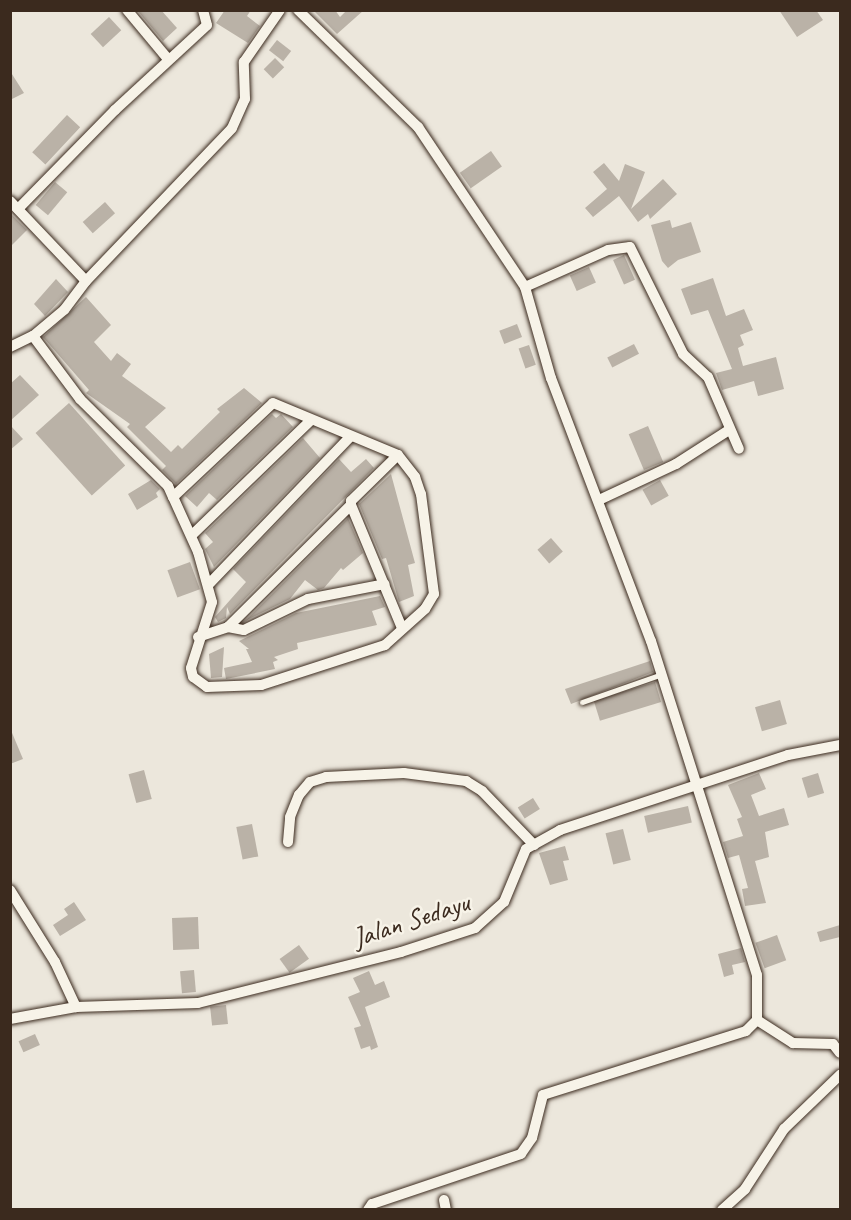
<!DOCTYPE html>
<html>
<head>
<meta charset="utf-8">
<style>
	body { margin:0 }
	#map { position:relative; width:851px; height:1220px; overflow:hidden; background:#ece7dc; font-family:Caveat,sans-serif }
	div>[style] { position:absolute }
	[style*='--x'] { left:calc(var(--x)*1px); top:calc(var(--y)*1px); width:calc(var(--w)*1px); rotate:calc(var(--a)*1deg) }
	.building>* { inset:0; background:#bab2a7; transform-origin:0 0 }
	.roads { filter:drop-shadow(0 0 2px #3b2a1e) drop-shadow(0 0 2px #3b2a1e) }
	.lane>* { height:5px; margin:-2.5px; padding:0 2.5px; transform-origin:2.5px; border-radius:2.5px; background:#f7f3e8 }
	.street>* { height:10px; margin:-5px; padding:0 5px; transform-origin:5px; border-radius:5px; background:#f7f3e8 }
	span { translate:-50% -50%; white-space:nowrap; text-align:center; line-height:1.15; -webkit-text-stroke:5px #f7f3e8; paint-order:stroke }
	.street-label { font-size:28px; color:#3b2a1e }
	.frame { position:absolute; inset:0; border:12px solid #3b2a1e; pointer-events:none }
</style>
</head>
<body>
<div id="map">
	<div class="building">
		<div style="clip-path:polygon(137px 10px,161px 10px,177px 28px,163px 41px)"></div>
		<div style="clip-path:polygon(225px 10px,251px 10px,247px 16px,260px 26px,248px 43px,216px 23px)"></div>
		<div style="clip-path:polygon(313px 10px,335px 10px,340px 17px,347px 10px,364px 10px,337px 34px)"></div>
		<div style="clip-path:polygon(779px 10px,816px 10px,823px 20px,797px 37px)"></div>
		<div style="left:109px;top:17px;width:18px;height:25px;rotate:47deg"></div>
		<div style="left:277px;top:40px;width:18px;height:13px;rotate:38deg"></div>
		<div style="left:275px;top:58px;width:13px;height:16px;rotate:45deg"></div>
		<div style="clip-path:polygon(10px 71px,24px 93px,10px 100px)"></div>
		<div style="left:67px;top:115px;width:18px;height:51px;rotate:43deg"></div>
		<div style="left:491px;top:151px;width:19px;height:38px;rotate:55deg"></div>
		<div style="clip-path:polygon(604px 163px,619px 181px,625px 164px,645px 172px,631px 209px,663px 179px,677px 194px,650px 219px,648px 214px,638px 222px,619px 196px,593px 217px,585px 208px,607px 189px,593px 172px)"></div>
		<div style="left:55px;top:182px;width:16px;height:30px;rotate:40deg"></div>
		<div style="left:105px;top:202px;width:15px;height:30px;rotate:48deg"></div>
		<div style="clip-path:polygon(10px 213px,27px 230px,10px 247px)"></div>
		<div style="clip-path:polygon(670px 220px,672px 228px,691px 222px,701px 252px,678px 260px,668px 268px,662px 261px,651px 225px)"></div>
		<div style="left:624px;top:255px;width:27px;height:12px;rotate:66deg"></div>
		<div style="left:589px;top:267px;width:17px;height:21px;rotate:66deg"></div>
		<div style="clip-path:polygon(713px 278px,726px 316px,744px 309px,753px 330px,740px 335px,744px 345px,738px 348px,743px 366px,776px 357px,784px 389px,758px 396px,754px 381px,722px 390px,716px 373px,732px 369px,708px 310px,691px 315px,681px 289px)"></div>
		<div style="clip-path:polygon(56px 279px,68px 292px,45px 316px,34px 304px)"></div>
		<div style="clip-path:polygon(86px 297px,111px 325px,94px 342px,111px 361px,117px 353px,131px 364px,122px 376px,166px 408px,145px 427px,171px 452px,178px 445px,182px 449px,220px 412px,217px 409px,244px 388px,262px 403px,176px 484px,162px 470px,166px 466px,127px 427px,130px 424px,86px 393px,89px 390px,43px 337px)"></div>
		<div style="left:517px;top:324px;width:14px;height:19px;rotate:69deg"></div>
		<div style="left:634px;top:344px;width:11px;height:30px;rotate:63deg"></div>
		<div style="left:529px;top:345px;width:21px;height:11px;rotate:71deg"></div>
		<div style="clip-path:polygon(20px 375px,39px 395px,10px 421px,10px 384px)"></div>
		<div style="left:69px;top:403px;width:84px;height:45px;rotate:48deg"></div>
		<div style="clip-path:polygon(272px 414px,276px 418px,281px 414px,293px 427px,217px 500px,209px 493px,197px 507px,185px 496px)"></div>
		<div style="clip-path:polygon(10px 425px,23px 439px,10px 450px)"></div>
		<div style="left:648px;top:426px;width:39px;height:21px;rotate:67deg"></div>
		<div style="clip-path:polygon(303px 438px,320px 458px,214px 567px,205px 549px,213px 542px,205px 533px)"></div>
		<div style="clip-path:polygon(339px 459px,351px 472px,366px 459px,374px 468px,230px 614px,227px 607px,226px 618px,218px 622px,215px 617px,246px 582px,233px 569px)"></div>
		<div style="clip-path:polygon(391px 474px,415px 563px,408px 565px,414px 596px,399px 602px,386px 558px,382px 559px,359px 504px)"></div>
		<div style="clip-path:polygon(151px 480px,160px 489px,156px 493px,158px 497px,137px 510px,128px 494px)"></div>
		<div style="left:660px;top:480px;width:18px;height:20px;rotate:61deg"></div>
		<div style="clip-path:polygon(348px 518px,363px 553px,343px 570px,341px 568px,324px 588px,318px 590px,305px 580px,290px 599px,245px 621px)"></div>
		<div style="left:551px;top:538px;width:18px;height:18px;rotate:49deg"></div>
		<div style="left:190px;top:562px;width:29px;height:24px;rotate:70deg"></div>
		<div style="clip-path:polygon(380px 596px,385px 607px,372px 611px,377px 625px,297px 643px,298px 649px,274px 657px,278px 660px,273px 662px,275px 669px,226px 679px,224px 668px,252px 662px,246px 649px,249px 649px,239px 641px,296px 613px)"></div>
		<div style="clip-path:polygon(224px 647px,222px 677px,211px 678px,209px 654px)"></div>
		<div style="clip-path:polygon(650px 661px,653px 672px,571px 704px,565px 689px)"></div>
		<div style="left:655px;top:682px;width:21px;height:64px;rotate:73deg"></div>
		<div style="left:780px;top:700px;width:25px;height:26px;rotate:74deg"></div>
		<div style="clip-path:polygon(10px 728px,23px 759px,10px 764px)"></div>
		<div style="left:144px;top:770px;width:30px;height:16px;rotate:75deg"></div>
		<div style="clip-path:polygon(759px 773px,766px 789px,751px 795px,759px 816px,784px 808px,789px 825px,765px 832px,769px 857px,755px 861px,766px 903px,745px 906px,742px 889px,748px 888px,739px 855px,728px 858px,723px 842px,743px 836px,737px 819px,742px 817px,728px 785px)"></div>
		<div style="left:818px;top:773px;width:21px;height:17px;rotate:73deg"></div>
		<div style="left:533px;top:798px;width:13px;height:18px;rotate:58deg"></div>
		<div style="left:688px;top:806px;width:17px;height:45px;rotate:77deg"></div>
		<div style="left:252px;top:824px;width:33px;height:16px;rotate:79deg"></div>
		<div style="left:623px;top:829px;width:32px;height:18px;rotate:76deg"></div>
		<div style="clip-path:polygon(565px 846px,569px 860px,563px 861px,568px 880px,550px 885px,539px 853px)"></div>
		<div style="clip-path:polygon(74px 902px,86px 920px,60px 936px,53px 925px,68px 915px,64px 909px)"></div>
		<div style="left:198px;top:917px;width:32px;height:26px;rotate:88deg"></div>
		<div style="clip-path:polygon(840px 925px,840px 937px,820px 942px,817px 932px)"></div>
		<div style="left:777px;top:935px;width:27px;height:23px;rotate:70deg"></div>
		<div style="left:299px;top:945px;width:17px;height:24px;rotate:54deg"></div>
		<div style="clip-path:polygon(741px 948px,745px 962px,732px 965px,734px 974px,724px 977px,718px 954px)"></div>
		<div style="left:194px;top:970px;width:22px;height:14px;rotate:85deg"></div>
		<div style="clip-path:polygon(369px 971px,375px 985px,384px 981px,390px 997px,365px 1007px,378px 1047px,371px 1050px,370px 1046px,361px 1049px,354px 1028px,361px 1026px,348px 997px,360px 992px,353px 978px)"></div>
		<div style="left:226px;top:1005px;width:19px;height:16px;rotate:84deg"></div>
		<div style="left:35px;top:1034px;width:12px;height:18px;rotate:66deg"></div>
	</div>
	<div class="roads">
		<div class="lane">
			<div style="--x:582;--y:702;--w:85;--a:-19.3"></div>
		</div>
		<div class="street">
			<div style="--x:127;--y:10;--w:64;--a:50.1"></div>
			<div style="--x:298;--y:10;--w:168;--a:44.3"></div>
			<div style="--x:418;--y:127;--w:192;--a:56.2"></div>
			<div style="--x:525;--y:287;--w:95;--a:74.1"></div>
			<div style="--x:551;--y:378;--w:281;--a:69.2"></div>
			<div style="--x:651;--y:641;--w:350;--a:72.4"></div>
			<div style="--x:757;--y:975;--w:45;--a:90"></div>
			<div style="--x:757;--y:1020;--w:16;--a:135"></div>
			<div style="--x:746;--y:1031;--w:213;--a:162.5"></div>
			<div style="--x:543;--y:1095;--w:44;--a:104.3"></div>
			<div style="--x:532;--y:1138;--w:19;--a:125"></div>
			<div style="--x:521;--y:1154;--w:157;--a:161.4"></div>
			<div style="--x:372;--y:1204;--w:7;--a:124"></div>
			<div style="--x:10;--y:201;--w:110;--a:46.5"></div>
			<div style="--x:86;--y:281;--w:36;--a:127"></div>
			<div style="--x:64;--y:310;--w:40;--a:140"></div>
			<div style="--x:18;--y:209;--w:139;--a:-45.6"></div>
			<div style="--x:115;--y:110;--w:125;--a:-42.7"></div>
			<div style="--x:207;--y:25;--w:16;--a:-105"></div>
			<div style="--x:86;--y:281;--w:211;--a:-46.3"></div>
			<div style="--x:232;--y:128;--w:32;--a:-66"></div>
			<div style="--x:245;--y:99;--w:37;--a:-92"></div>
			<div style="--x:244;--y:62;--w:63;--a:-55.3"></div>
			<div style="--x:525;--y:287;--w:91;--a:-24"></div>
			<div style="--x:608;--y:250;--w:22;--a:-8"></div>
			<div style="--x:630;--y:247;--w:119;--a:63.6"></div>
			<div style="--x:683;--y:354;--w:34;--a:43"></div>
			<div style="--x:708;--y:377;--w:78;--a:66.7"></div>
			<div style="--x:10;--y:347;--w:25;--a:-26"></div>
			<div style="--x:33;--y:336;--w:79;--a:53.3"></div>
			<div style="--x:80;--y:399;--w:124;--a:44.7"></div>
			<div style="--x:168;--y:486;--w:12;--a:66"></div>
			<div style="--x:173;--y:497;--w:137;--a:-43.2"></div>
			<div style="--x:273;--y:403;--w:135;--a:22.6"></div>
			<div style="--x:398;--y:455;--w:28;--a:52"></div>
			<div style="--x:415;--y:477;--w:18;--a:71"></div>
			<div style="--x:421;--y:494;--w:101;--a:82.6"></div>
			<div style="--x:434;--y:594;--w:17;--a:121"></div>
			<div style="--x:425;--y:609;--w:54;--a:138"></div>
			<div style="--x:385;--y:645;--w:130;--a:162.1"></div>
			<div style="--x:261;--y:685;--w:54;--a:177.9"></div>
			<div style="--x:207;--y:687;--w:17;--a:-144"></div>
			<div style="--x:193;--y:677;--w:9;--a:-103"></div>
			<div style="--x:191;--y:668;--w:69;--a:-72.3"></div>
			<div style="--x:212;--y:602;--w:52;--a:-105.6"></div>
			<div style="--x:198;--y:552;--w:60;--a:-114.4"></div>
			<div style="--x:398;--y:455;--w:66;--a:135.6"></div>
			<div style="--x:351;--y:501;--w:4;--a:90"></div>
			<div style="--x:351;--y:505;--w:133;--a:67.5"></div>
			<div style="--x:599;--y:500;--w:85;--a:-25.1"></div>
			<div style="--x:676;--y:464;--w:63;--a:-32.7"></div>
			<div style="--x:192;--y:535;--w:165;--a:-44"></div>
			<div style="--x:209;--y:584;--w:204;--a:-46.2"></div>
			<div style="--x:228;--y:627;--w:173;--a:-44.8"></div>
			<div style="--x:198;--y:637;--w:32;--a:-18"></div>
			<div style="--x:228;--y:627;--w:16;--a:11"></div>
			<div style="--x:244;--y:630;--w:71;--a:-25.8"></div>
			<div style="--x:308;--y:599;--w:78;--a:-11"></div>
			<div style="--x:288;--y:842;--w:25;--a:-85"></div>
			<div style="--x:290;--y:817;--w:24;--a:-68"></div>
			<div style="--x:299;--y:795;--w:17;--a:-50"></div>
			<div style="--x:310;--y:782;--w:17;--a:-17"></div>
			<div style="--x:326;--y:777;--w:78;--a:-2.9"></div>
			<div style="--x:404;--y:773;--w:63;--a:7.4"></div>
			<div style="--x:466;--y:781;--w:19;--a:32"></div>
			<div style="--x:482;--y:791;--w:75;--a:46.1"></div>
			<div style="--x:10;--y:890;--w:85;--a:58"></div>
			<div style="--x:55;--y:962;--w:50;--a:65"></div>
			<div style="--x:76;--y:1007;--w:122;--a:-1.9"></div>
			<div style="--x:198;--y:1003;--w:209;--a:-14.1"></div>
			<div style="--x:401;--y:952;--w:78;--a:-18"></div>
			<div style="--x:475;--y:928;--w:39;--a:-42"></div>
			<div style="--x:504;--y:902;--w:57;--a:-67.5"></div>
			<div style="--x:526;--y:849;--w:39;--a:-29"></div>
			<div style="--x:560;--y:830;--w:240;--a:-18.2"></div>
			<div style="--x:788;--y:755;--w:53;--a:-10.9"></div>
			<div style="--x:10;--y:1019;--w:67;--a:-10.3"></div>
			<div style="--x:757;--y:1020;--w:43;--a:32.6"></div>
			<div style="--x:793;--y:1043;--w:40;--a:1.4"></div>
			<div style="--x:833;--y:1044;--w:11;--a:52"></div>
			<div style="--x:444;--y:1200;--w:10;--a:79"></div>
			<div style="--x:722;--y:1210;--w:31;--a:-42"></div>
			<div style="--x:745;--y:1189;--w:72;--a:-57"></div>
			<div style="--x:784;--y:1129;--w:78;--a:-44"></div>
		</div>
	</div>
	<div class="street-label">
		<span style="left:411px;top:920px;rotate:-18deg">Jalan Sedayu</span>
	</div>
	<div class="frame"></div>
</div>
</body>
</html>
